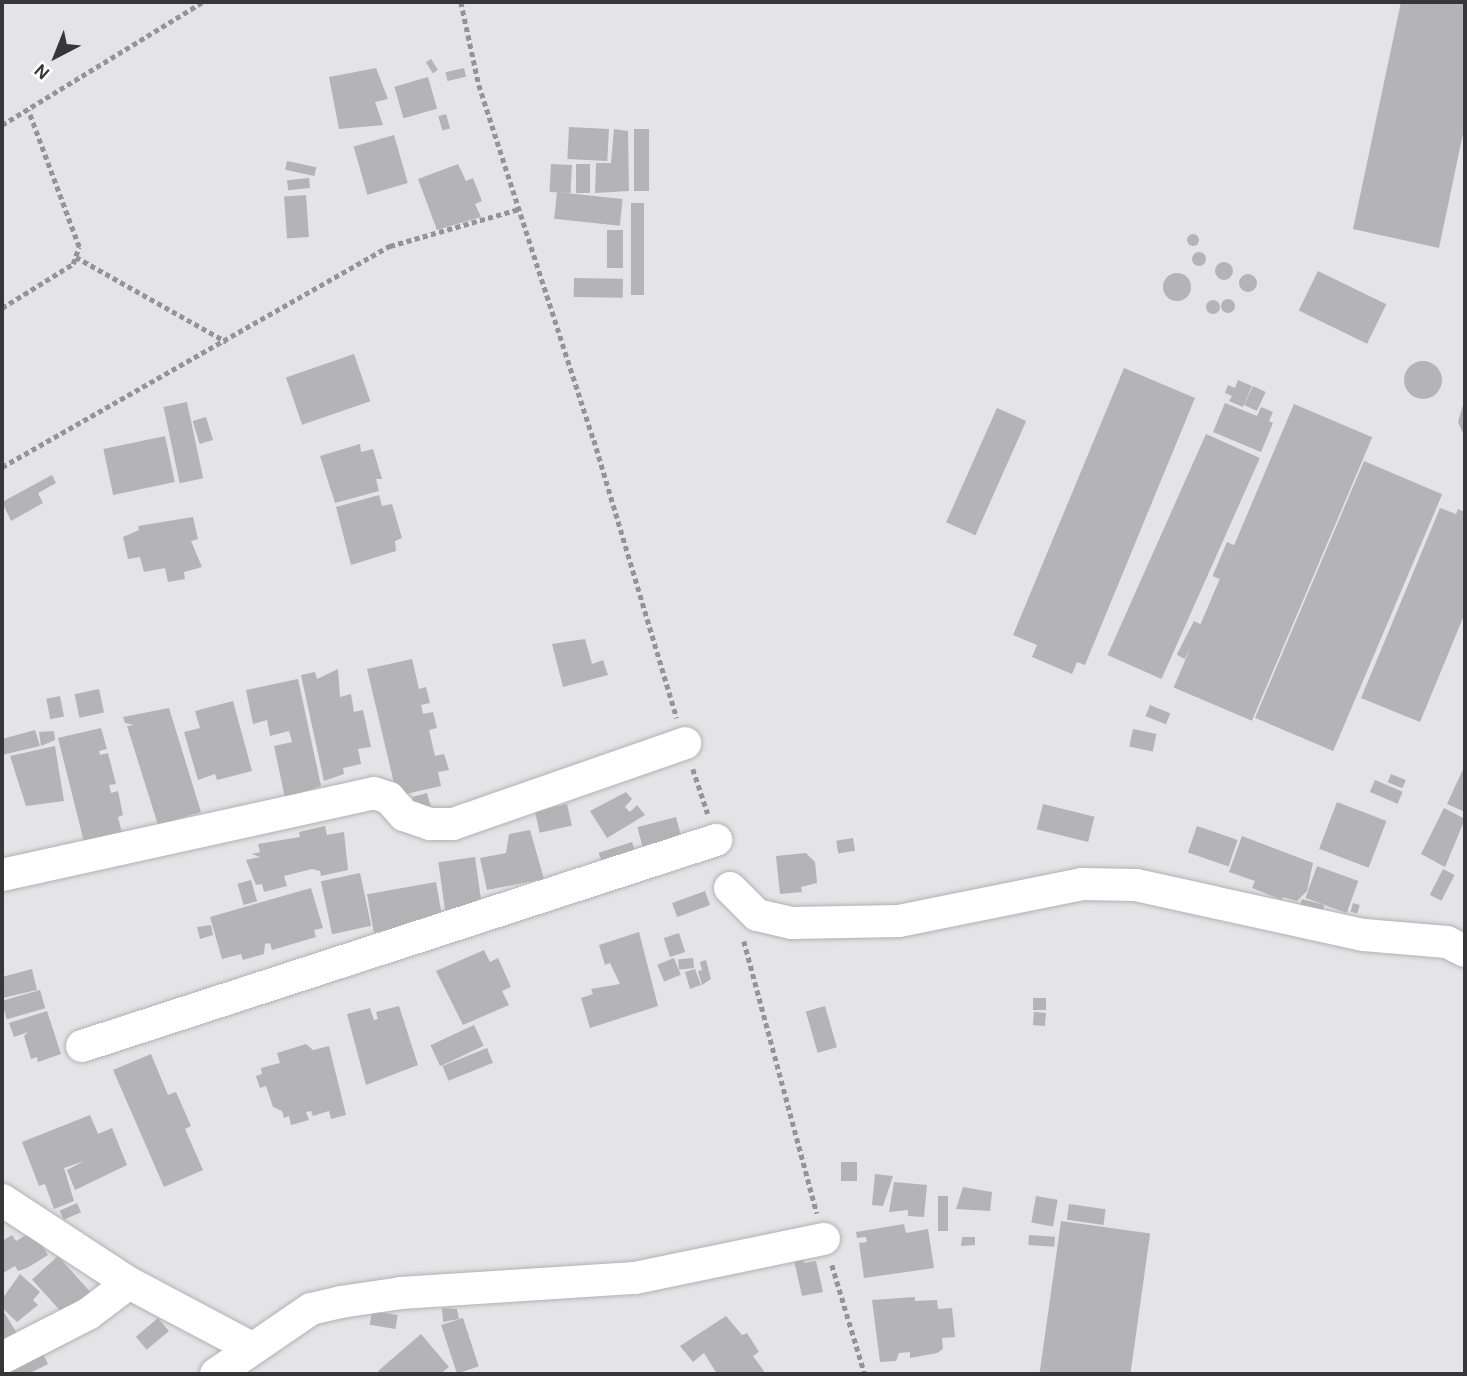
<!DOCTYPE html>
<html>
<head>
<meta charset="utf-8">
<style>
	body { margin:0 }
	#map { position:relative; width:1467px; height:1376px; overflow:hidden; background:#e4e3e6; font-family:Karla,sans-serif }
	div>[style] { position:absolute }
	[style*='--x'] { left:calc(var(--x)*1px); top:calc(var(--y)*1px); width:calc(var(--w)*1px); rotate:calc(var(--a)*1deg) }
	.building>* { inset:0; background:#b4b3b6; transform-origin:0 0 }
	.round { border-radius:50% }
	.path>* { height:4.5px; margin-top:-2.25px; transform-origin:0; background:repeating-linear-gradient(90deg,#949396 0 5px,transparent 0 8.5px) }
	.roads { filter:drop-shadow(0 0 2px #b2b1b4) drop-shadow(0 0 2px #b2b1b4) }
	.minor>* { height:32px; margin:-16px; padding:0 16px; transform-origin:16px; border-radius:16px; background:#fff }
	span { translate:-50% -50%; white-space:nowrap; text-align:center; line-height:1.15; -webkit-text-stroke:7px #fff; paint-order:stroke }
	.frame { position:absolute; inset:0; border:4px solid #373638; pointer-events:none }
	.north { position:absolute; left:21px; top:21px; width:70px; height:70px; -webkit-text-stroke:5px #fff; paint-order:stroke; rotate:222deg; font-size:19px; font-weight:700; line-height:28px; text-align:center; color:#373638 }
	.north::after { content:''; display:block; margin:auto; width:24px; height:32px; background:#373638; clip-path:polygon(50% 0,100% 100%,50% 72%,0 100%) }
</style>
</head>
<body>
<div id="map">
	<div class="building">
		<div style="clip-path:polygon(1401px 2px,1465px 2px,1465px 124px,1439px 248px,1353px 229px)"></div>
		<div style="left:431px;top:59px;width:13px;height:6px;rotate:58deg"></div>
		<div style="clip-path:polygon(376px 68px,388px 99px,375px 102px,383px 125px,339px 129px,329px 77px)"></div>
		<div style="left:464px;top:68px;width:9px;height:19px;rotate:77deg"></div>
		<div style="left:428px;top:77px;width:33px;height:35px;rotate:74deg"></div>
		<div style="left:446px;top:114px;width:15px;height:8px;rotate:74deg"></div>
		<div style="left:569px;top:127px;width:40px;height:32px;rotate:3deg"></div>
		<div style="clip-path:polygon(614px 129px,628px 131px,629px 191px,595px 193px,596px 163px,611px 163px)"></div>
		<div style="left:634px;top:129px;width:15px;height:62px"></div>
		<div style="left:394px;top:135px;width:50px;height:42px;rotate:74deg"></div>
		<div style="left:287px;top:161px;width:30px;height:9px;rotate:12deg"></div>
		<div style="clip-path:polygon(458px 164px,466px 181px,473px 178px,482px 201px,475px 204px,481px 217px,437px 230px,418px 179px)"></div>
		<div style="left:551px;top:164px;width:21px;height:28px;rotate:3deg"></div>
		<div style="left:576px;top:164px;width:14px;height:29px"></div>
		<div style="left:309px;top:178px;width:10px;height:22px;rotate:84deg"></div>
		<div style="left:557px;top:192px;width:66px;height:27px;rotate:6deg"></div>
		<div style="left:306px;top:195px;width:42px;height:22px;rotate:86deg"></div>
		<div style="left:644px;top:203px;width:92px;height:13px;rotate:90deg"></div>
		<div style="left:607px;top:230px;width:16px;height:38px"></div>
		<div class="round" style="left:1187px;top:234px;width:12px;height:12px"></div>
		<div class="round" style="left:1192px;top:252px;width:14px;height:14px"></div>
		<div class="round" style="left:1215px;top:262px;width:18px;height:18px"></div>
		<div style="left:1318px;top:271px;width:76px;height:44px;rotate:26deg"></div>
		<div class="round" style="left:1163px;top:273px;width:28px;height:28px"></div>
		<div class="round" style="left:1239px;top:274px;width:18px;height:18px"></div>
		<div style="left:574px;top:278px;width:49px;height:19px;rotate:1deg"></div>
		<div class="round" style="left:1221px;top:299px;width:14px;height:14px"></div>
		<div class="round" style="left:1206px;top:300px;width:14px;height:14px"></div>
		<div style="left:354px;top:354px;width:50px;height:72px;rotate:71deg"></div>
		<div class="round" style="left:1404px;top:361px;width:38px;height:38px"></div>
		<div style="clip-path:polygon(1124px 368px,1195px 398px,1085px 665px,1077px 662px,1072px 674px,1032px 657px,1037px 645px,1013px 635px)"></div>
		<div style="clip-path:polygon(1238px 380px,1252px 386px,1243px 407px,1229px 401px,1232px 396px,1225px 393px,1228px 385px,1235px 388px)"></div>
		<div style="left:1253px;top:386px;width:14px;height:21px;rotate:25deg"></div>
		<div style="clip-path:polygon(1465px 398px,1465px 438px,1458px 422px)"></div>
		<div style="left:187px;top:402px;width:78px;height:24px;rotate:78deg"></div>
		<div style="clip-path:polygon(1225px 403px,1257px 416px,1261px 407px,1273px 412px,1269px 421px,1273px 423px,1261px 452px,1213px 432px)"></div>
		<div style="left:1294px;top:404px;width:85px;height:308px;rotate:23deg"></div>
		<div style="left:997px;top:408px;width:32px;height:125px;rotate:24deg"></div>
		<div style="left:206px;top:417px;width:24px;height:14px;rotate:73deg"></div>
		<div style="left:1206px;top:434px;width:59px;height:242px;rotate:24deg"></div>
		<div style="left:165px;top:436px;width:47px;height:63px;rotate:78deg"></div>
		<div style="clip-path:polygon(360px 444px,361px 452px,373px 449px,382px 479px,376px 479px,379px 491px,335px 503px,320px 456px)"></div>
		<div style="left:1364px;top:461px;width:85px;height:279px;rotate:23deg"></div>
		<div style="clip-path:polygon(52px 475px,56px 483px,38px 493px,43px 503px,11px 521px,2px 502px)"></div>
		<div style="clip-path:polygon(379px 495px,382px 506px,392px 504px,402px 538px,395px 541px,396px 551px,351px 565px,336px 507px)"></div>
		<div style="clip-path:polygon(1440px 508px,1456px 514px,1458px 509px,1465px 512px,1465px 613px,1420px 722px,1361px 698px)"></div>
		<div style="clip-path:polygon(193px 517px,198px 539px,191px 541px,202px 567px,184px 572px,185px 579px,168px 582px,165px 568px,144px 572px,140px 557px,128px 559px,123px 537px,139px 530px,138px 526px)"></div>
		<div style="left:1227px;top:542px;width:8px;height:37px;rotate:23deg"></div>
		<div style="left:1194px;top:621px;width:9px;height:38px;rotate:27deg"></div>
		<div style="clip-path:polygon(585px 639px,592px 664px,603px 660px,608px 675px,563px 687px,552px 644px)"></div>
		<div style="clip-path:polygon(412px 659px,419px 689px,426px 687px,430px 703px,421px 705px,423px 714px,433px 712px,437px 728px,429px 730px,435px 756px,444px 754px,449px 770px,438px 772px,441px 786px,397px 796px,367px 669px)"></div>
		<div style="clip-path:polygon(338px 669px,340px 697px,351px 694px,354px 712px,363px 710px,371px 747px,358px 749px,361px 764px,343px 768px,344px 774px,324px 781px,301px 675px,315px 672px,317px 679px)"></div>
		<div style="clip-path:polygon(298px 679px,321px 786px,285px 798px,274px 746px,292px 742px,289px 731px,270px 736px,267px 720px,253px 724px,246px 690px)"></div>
		<div style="left:99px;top:689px;width:24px;height:25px;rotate:78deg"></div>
		<div style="left:60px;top:696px;width:21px;height:14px;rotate:79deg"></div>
		<div style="clip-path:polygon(233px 701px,252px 771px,217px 780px,215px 774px,198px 780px,184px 732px,200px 728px,195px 711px)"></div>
		<div style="left:1150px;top:705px;width:22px;height:12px;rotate:22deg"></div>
		<div style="clip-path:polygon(169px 708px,201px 812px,158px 825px,127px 726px,134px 725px,125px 723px,123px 717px)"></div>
		<div style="clip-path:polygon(101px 728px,107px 749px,99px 751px,100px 755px,108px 753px,116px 784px,109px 785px,111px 793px,118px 791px,123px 815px,118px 817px,122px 833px,84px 842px,58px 738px)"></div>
		<div style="left:1133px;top:729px;width:24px;height:18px;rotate:12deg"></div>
		<div style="clip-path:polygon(35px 730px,40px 746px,2px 755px,2px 739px)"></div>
		<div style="clip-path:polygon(54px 731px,55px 740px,41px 746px,39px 732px)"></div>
		<div style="clip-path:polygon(55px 746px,64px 801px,26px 806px,10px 756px)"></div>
		<div style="clip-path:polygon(1465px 765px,1465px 812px,1447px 804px)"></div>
		<div style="left:1391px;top:774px;width:16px;height:9px;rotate:22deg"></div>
		<div style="left:1375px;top:780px;width:30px;height:13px;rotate:23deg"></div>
		<div style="clip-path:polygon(626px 792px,632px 799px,625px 807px,630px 812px,637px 805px,645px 815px,607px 838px,590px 811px)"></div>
		<div style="left:427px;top:793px;width:16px;height:15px;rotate:75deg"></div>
		<div style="left:1337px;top:802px;width:53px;height:50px;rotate:21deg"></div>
		<div style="left:567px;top:804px;width:22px;height:33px;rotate:77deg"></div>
		<div style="left:1043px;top:804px;width:53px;height:26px;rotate:14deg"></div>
		<div style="clip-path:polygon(1444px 808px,1465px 819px,1445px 867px,1421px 854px)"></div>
		<div style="left:676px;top:817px;width:28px;height:40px;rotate:75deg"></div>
		<div style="clip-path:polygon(325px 826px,327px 835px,344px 832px,348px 870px,321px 876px,320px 871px,312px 869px,284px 876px,287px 886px,264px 892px,262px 884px,256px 885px,246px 860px,260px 857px,252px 854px,260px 852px,258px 844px,300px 837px,299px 832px)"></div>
		<div style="left:1197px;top:826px;width:43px;height:28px;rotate:19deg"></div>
		<div style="clip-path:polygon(530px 830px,544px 879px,487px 890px,480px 858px,506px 853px,509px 834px)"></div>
		<div style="clip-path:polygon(1242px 836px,1313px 863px,1307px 891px,1297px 901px,1283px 897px,1282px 900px,1252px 888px,1255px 881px,1229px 872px)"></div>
		<div style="left:853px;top:838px;width:13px;height:17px;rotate:81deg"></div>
		<div style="left:632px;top:842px;width:16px;height:35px;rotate:72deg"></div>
		<div style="clip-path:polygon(806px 853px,815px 862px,817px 883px,801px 887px,802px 892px,780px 894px,776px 856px)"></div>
		<div style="left:475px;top:857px;width:49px;height:37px;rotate:82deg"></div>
		<div style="left:1317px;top:866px;width:44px;height:34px;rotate:20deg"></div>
		<div style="left:1443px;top:869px;width:13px;height:29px;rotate:27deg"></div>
		<div style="left:360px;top:873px;width:54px;height:40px;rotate:78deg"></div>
		<div style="left:251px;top:880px;width:22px;height:14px;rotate:74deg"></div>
		<div style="left:436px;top:882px;width:39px;height:70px;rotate:80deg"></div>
		<div style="clip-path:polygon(311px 888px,323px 928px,314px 930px,316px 937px,272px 950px,270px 943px,265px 944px,264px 954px,243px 960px,241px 954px,222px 959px,210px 917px)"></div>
		<div style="left:705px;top:891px;width:15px;height:35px;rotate:70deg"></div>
		<div style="left:1302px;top:899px;width:23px;height:11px;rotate:15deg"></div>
		<div style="left:1353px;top:903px;width:7px;height:9px;rotate:16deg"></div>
		<div style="clip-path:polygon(211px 925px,213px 935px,200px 939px,197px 927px)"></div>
		<div style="clip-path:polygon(639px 932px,658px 1006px,590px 1028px,581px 998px,593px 994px,591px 989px,620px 984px,610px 963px,605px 965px,599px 945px)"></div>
		<div style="left:679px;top:933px;width:20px;height:16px;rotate:72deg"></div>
		<div style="clip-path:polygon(484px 950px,490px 962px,498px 958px,511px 987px,502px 991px,509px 1005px,463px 1025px,436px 971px)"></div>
		<div style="left:674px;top:958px;width:18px;height:18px;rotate:68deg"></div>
		<div style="left:693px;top:958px;width:10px;height:15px;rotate:84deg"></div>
		<div style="clip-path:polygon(706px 960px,711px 979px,702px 985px,698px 971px,702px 970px,700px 962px)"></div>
		<div style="clip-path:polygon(32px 969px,37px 990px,2px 998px,2px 977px)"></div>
		<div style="clip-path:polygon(695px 969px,701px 985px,690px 989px,685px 972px)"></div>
		<div style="left:40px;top:990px;width:19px;height:40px;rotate:74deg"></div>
		<div style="left:1033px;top:998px;width:13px;height:12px"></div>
		<div style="clip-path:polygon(399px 1006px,418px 1065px,366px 1085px,347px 1014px,370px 1008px,374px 1020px,378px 1019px,376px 1012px)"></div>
		<div style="left:825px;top:1006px;width:43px;height:20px;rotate:74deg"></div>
		<div style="clip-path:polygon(47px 1011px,61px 1054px,38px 1062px,37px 1057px,31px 1059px,24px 1036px,28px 1032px,14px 1037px,9px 1023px)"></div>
		<div style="left:1034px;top:1012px;width:12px;height:13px;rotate:5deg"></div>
		<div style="left:474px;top:1025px;width:23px;height:48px;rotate:65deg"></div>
		<div style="clip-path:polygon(306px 1044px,313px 1050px,329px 1046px,346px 1115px,331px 1119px,329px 1111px,313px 1116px,311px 1111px,306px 1112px,309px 1120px,291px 1125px,289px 1116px,284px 1118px,282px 1111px,273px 1107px,266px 1086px,260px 1088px,256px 1076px,262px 1074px,261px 1068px,280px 1063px,277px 1053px)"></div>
		<div style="left:487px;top:1048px;width:16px;height:48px;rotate:68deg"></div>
		<div style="clip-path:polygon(151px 1054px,168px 1095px,176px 1092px,191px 1126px,185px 1129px,203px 1170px,164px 1187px,113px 1070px)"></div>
		<div style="clip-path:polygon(90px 1115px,98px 1134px,112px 1128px,127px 1165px,75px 1190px,67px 1170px,84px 1161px,64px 1168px,74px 1201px,54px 1209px,45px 1184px,39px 1186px,22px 1142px)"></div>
		<div style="left:841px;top:1162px;width:16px;height:19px"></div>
		<div style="clip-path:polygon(875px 1174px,893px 1176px,883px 1206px,872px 1205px)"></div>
		<div style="clip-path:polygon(894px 1182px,927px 1185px,924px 1217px,908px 1216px,908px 1210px,889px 1212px)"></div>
		<div style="clip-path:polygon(963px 1187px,992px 1192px,990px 1211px,956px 1209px)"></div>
		<div style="left:938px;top:1196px;width:10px;height:35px"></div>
		<div style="left:1036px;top:1196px;width:22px;height:27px;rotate:10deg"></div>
		<div style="left:77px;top:1203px;width:10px;height:19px;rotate:66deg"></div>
		<div style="left:1069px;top:1204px;width:37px;height:16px;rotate:8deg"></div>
		<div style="left:1061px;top:1221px;width:90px;height:154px;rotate:8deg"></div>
		<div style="clip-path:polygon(904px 1224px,906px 1233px,928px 1229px,934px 1268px,864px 1278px,859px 1243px,867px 1242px,866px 1237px,857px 1238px,856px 1232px)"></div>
		<div style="clip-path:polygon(33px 1231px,48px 1255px,27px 1268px,18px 1271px,15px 1266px,3px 1273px,2px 1241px,12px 1235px,16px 1241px)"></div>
		<div style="left:1029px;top:1235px;width:26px;height:10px;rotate:4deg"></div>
		<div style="clip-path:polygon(962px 1237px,975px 1237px,975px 1245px,961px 1246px)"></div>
		<div style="left:58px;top:1256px;width:48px;height:35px;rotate:48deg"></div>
		<div style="clip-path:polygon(803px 1258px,804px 1263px,816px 1261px,823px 1292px,802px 1296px,794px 1260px)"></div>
		<div style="clip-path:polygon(20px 1274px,40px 1292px,33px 1300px,38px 1305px,17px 1322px,2px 1308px,2px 1299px)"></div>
		<div style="clip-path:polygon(915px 1297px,915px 1301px,937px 1300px,938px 1309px,952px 1308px,955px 1337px,942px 1338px,943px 1349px,937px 1353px,910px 1358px,910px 1352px,899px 1353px,896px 1361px,880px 1362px,872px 1300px)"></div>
		<div style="clip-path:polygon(442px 1308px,457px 1309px,459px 1319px,443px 1322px)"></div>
		<div style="clip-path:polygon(2px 1309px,20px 1338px,2px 1349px)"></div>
		<div style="left:372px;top:1311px;width:26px;height:14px;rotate:9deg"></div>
		<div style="clip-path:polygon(726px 1316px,742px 1335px,747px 1333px,759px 1352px,753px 1356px,764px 1371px,761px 1374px,717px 1374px,704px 1353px,693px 1362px,680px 1346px)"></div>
		<div style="left:158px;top:1318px;width:17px;height:29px;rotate:50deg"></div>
		<div style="left:463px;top:1318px;width:51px;height:23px;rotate:72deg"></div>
		<div style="clip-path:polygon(421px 1334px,449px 1367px,440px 1374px,380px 1374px,378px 1371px)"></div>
		<div style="clip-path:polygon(41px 1350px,48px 1364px,28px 1374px,9px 1374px,6px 1367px)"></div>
	</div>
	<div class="path">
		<div style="--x:461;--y:2;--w:85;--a:77.8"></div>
		<div style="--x:479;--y:85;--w:373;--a:72.1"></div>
		<div style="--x:594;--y:440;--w:290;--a:73.4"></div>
		<div style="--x:2;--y:125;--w:236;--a:-31.5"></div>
		<div style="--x:76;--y:257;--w:173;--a:29.4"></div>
		<div style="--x:2;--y:308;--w:84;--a:-31.8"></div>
		<div style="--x:73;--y:264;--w:18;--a:-71"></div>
		<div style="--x:79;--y:247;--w:146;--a:-110.4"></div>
		<div style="--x:2;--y:467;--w:447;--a:-29.7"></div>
		<div style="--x:390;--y:246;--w:134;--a:-16"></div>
		<div style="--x:693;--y:769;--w:47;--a:71.6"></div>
		<div style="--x:744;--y:941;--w:282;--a:75"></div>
		<div style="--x:832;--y:1265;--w:114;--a:73.2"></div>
	</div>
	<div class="roads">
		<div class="minor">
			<div style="--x:2;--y:875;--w:381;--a:-12.4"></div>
			<div style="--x:374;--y:793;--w:16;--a:18"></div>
			<div style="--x:389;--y:798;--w:23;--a:49"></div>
			<div style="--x:404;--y:815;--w:28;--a:19"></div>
			<div style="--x:430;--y:824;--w:23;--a:0"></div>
			<div style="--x:453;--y:824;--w:246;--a:-19.2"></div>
			<div style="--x:730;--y:888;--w:38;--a:45"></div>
			<div style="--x:757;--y:915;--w:36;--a:13"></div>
			<div style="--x:792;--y:923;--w:107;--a:-1.1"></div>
			<div style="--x:899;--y:921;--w:187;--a:-11.4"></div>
			<div style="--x:1082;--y:884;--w:54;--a:1.1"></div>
			<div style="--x:1136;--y:885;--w:233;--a:12.4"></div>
			<div style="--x:1364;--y:935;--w:83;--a:4.8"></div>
			<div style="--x:1447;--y:942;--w:20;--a:27"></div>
			<div style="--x:82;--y:1046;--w:667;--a:-18"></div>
			<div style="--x:2;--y:1200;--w:152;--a:33.2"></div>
			<div style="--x:129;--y:1283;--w:137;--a:27.9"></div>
			<div style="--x:2;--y:1358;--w:97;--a:-27.1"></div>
			<div style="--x:88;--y:1314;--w:51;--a:-37.1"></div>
			<div style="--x:216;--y:1374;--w:115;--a:-34.4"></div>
			<div style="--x:311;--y:1309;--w:31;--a:-13"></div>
			<div style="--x:341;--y:1302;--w:61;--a:-8.5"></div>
			<div style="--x:401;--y:1293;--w:234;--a:-3.7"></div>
			<div style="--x:635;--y:1278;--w:193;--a:-11.7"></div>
		</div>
	</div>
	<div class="frame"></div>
	<div class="north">N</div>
</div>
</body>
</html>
